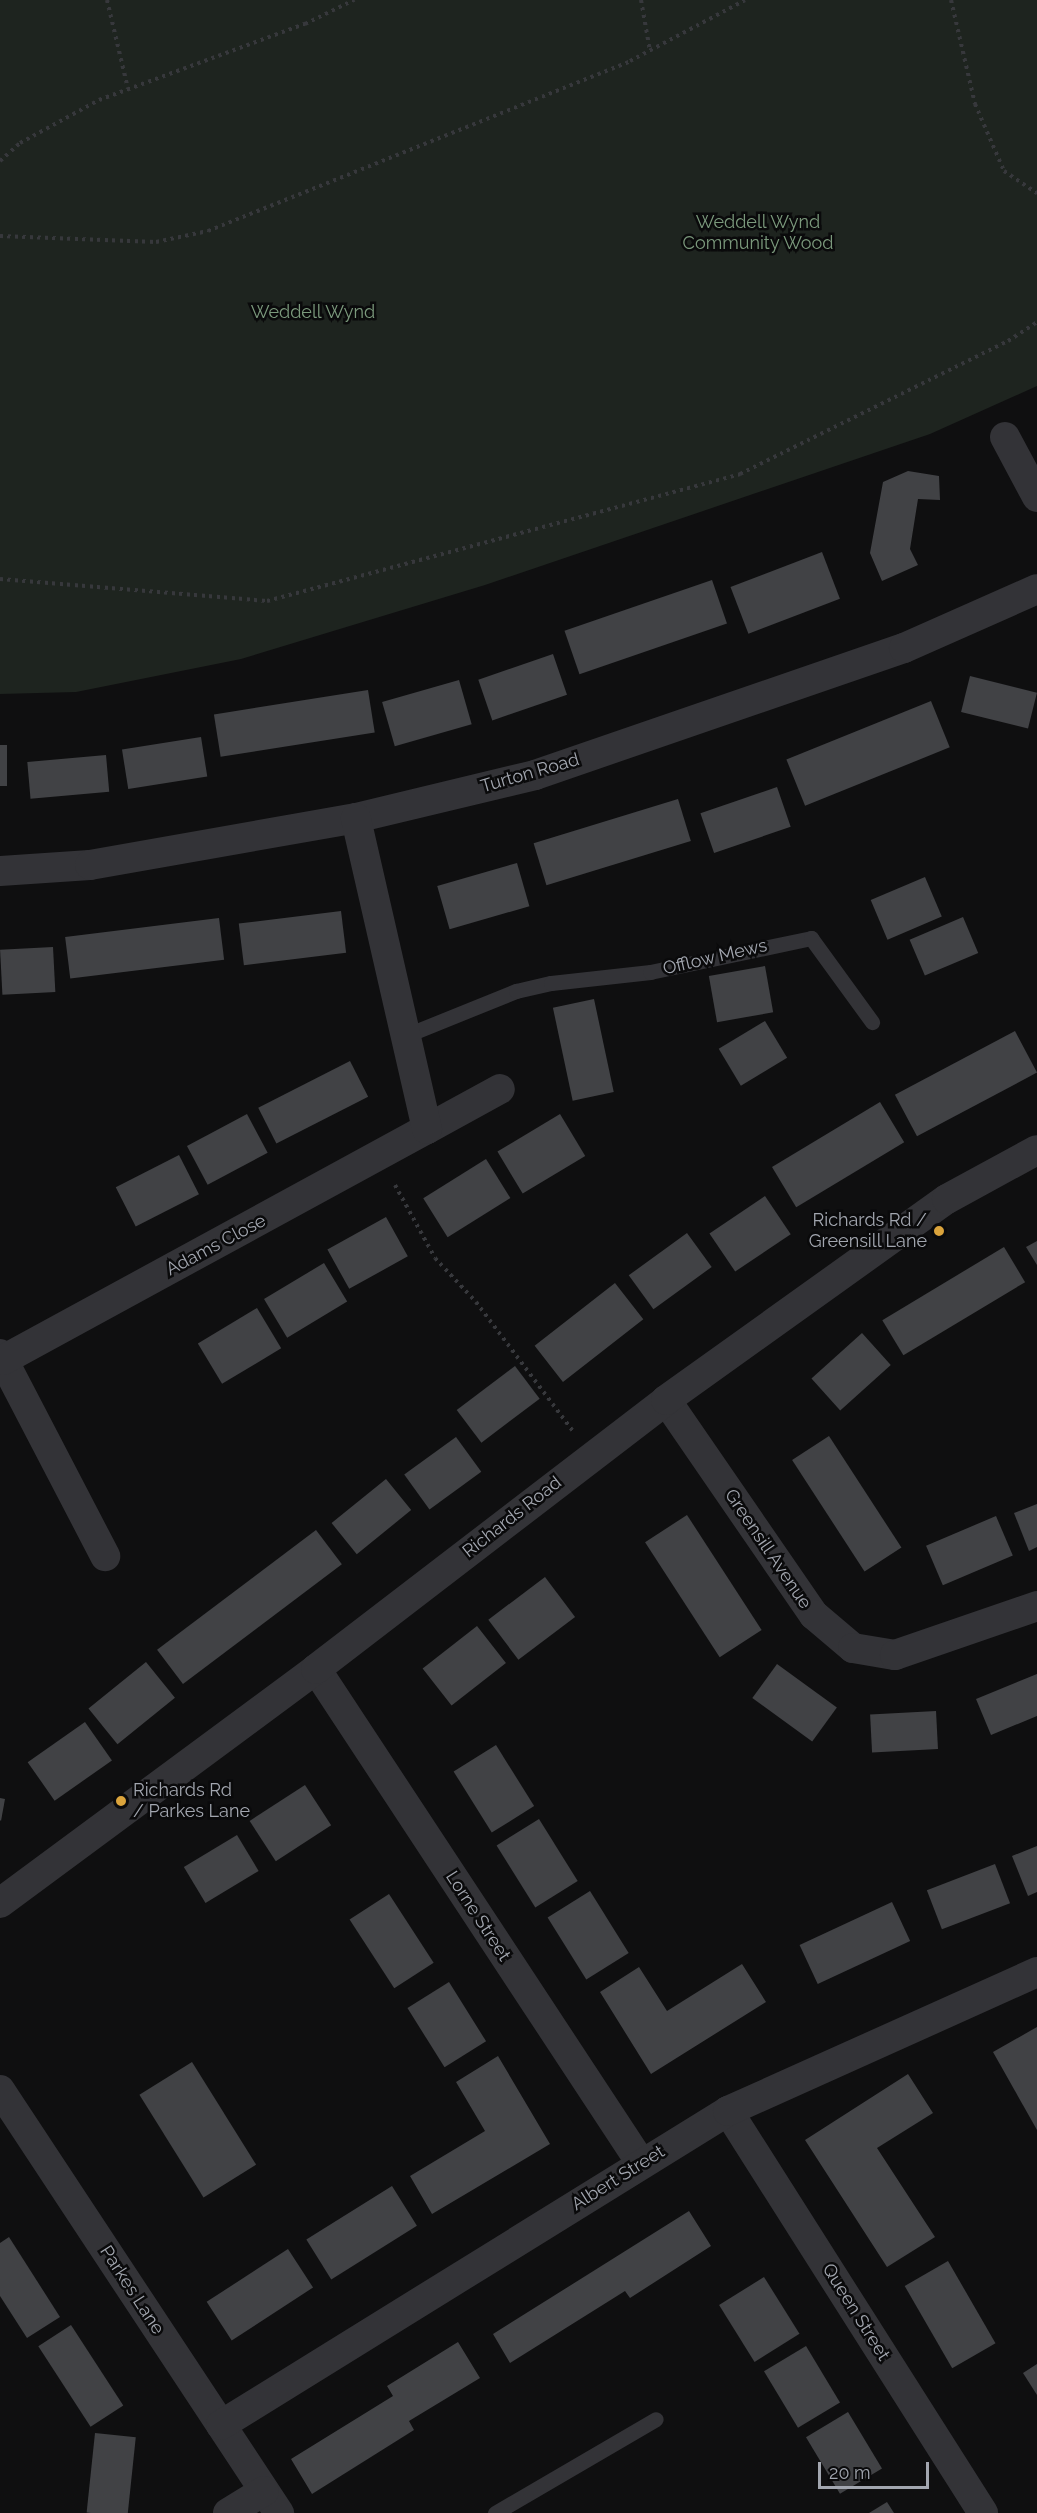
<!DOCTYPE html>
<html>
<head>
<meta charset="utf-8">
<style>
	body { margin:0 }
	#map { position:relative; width:1037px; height:2513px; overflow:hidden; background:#0f0f10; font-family:Raleway,sans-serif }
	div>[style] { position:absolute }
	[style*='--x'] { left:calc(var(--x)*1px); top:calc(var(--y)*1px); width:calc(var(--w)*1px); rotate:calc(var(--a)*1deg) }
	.green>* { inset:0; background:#1e241f }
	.building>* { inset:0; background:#414245; transform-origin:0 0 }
	.path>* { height:4px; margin-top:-2px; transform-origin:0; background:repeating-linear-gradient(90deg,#37383c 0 3px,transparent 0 7.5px) }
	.service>* { height:15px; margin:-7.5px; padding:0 7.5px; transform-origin:7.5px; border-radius:7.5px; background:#333337 }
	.minor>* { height:30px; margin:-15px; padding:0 15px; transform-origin:15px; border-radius:15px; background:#333337 }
	.dots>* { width:16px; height:16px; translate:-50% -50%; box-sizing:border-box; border:3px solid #0a0a0b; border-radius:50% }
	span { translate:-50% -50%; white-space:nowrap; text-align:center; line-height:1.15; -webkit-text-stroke:5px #0a0a0b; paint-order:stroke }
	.park-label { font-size:18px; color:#7b997c }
	.street-label { font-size:18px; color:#a2a6af }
	.poi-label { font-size:18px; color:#a2a6af }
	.right { translate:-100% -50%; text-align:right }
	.left { translate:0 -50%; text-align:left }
	.scale { position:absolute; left:818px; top:2462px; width:111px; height:27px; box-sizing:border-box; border:3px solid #a2a6af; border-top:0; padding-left:8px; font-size:18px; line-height:21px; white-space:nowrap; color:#a2a6af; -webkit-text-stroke:4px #0a0a0b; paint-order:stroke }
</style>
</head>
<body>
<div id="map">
	<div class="green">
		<div style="clip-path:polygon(0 0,1037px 0,1037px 386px,930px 434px,485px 585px,241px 659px,76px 692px,0 694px)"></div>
	</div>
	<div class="building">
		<div style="clip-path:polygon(908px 471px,939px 476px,940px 500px,918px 499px,910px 549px,918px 565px,882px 581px,870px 553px,883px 482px)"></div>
		<div style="left:822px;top:552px;width:50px;height:98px;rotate:69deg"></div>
		<div style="left:712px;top:580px;width:46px;height:156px;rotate:71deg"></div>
		<div style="left:553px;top:654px;width:43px;height:79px;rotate:71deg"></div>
		<div style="left:970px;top:676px;width:69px;height:37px;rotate:14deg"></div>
		<div style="left:459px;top:680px;width:46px;height:80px;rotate:74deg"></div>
		<div style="left:368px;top:690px;width:43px;height:156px;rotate:81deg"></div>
		<div style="left:931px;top:701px;width:50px;height:156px;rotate:68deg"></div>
		<div style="left:201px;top:737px;width:40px;height:80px;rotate:81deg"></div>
		<div style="left:0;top:745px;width:7px;height:41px"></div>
		<div style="left:106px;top:755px;width:37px;height:79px;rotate:85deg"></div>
		<div style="left:777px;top:787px;width:42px;height:81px;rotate:71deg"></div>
		<div style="left:678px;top:799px;width:44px;height:151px;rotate:73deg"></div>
		<div style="left:517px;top:863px;width:45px;height:83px;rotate:74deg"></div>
		<div style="left:925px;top:877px;width:43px;height:59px;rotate:67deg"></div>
		<div style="left:341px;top:911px;width:42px;height:103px;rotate:83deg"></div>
		<div style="left:963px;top:917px;width:39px;height:58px;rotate:67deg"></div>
		<div style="left:219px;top:918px;width:42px;height:155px;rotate:83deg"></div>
		<div style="left:53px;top:947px;width:45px;height:53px;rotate:87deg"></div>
		<div style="left:765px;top:966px;width:47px;height:57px;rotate:80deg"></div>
		<div style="left:594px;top:999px;width:95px;height:42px;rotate:78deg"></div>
		<div style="left:765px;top:1021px;width:43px;height:54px;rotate:59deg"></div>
		<div style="left:1015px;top:1031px;width:47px;height:136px;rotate:62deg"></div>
		<div style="left:350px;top:1061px;width:40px;height:103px;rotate:63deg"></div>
		<div style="left:880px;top:1102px;width:47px;height:126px;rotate:59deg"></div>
		<div style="left:247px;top:1114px;width:44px;height:68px;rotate:62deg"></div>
		<div style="left:560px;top:1114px;width:49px;height:73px;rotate:59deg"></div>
		<div style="left:179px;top:1155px;width:44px;height:71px;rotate:63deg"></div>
		<div style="left:486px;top:1159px;width:46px;height:74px;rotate:58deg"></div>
		<div style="left:765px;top:1196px;width:46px;height:67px;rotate:56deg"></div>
		<div style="left:386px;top:1217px;width:45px;height:67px;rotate:61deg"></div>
		<div style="left:687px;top:1233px;width:42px;height:72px;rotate:54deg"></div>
		<div style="clip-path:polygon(1037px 1241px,1037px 1265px,1026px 1247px)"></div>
		<div style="left:1004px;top:1247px;width:41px;height:142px;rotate:59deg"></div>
		<div style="left:324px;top:1263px;width:45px;height:70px;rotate:59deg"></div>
		<div style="left:615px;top:1283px;width:46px;height:102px;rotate:52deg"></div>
		<div style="left:257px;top:1308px;width:47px;height:69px;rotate:59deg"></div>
		<div style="left:862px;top:1333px;width:43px;height:68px;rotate:48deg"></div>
		<div style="left:515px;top:1366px;width:41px;height:73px;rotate:53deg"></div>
		<div style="left:829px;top:1436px;width:133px;height:44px;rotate:57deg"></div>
		<div style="left:456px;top:1437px;width:43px;height:64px;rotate:54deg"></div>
		<div style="left:386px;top:1479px;width:40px;height:70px;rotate:51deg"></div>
		<div style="clip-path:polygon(1037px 1504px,1037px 1547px,1029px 1551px,1014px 1513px)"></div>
		<div style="left:687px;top:1515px;width:137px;height:50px;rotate:57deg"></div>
		<div style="left:996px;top:1516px;width:43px;height:76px;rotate:67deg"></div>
		<div style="left:316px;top:1530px;width:43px;height:199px;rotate:53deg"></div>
		<div style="left:545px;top:1577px;width:50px;height:71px;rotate:53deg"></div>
		<div style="left:477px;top:1626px;width:47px;height:69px;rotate:52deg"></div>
		<div style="left:146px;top:1662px;width:46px;height:74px;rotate:51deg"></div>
		<div style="left:777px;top:1664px;width:74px;height:42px;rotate:36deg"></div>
		<div style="clip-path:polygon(1037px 1674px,1037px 1716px,991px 1735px,976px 1699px)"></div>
		<div style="left:936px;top:1711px;width:38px;height:66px;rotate:87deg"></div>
		<div style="left:85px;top:1722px;width:47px;height:70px;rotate:55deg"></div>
		<div style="left:496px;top:1745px;width:72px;height:50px;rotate:58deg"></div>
		<div style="left:305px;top:1785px;width:48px;height:66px;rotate:57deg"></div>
		<div style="clip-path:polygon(0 1798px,5px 1799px,1px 1821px,0 1820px)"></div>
		<div style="left:539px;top:1819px;width:73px;height:50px;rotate:58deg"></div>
		<div style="left:237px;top:1835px;width:42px;height:62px;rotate:59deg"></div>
		<div style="clip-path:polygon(1037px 1846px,1037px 1892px,1028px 1896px,1012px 1856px)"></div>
		<div style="left:995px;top:1864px;width:42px;height:73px;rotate:69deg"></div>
		<div style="left:590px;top:1891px;width:73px;height:50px;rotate:58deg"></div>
		<div style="left:389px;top:1894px;width:82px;height:47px;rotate:57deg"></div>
		<div style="left:892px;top:1902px;width:43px;height:102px;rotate:65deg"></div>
		<div style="clip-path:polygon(742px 1964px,766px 2002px,651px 2074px,600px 1992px,639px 1967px,667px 2011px)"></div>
		<div style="left:449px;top:1982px;width:70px;height:49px;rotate:58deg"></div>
		<div style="clip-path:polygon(1037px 2027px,1037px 2130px,993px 2052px)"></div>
		<div style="clip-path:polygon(498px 2056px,550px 2144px,432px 2214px,410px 2176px,485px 2131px,456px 2082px)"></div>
		<div style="left:192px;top:2062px;width:121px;height:62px;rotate:58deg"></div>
		<div style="clip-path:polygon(908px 2074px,933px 2113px,877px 2148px,935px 2237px,887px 2267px,805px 2140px)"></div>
		<div style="left:392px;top:2186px;width:47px;height:101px;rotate:58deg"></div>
		<div style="clip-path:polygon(689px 2211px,711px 2246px,630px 2298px,625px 2291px,510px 2363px,493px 2334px)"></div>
		<div style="clip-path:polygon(9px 2237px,60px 2317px,27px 2338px,0 2296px,0 2243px)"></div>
		<div style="left:288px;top:2249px;width:46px;height:97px;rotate:57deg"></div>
		<div style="left:948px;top:2261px;width:95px;height:50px;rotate:60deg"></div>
		<div style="left:764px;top:2277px;width:67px;height:53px;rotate:58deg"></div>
		<div style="left:71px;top:2325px;width:96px;height:39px;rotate:57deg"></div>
		<div style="clip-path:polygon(458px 2342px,480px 2378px,409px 2421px,414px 2430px,312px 2494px,291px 2459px,393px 2396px,387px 2386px)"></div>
		<div style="left:806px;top:2346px;width:66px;height:49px;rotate:59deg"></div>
		<div style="clip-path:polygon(1037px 2364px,1037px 2395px,1023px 2373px)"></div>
		<div style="left:848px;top:2412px;width:66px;height:49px;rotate:59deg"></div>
		<div style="left:95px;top:2433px;width:41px;height:80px;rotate:6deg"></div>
		<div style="clip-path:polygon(887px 2502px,894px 2513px,869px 2513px)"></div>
	</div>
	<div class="path">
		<div style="--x:107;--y:0;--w:91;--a:76.7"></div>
		<div style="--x:641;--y:0;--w:52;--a:80"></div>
		<div style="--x:951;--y:0;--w:107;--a:77"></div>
		<div style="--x:975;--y:104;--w:73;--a:66.6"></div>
		<div style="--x:1004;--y:171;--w:40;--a:34"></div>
		<div style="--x:0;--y:161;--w:27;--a:-42"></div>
		<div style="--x:20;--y:143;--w:90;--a:-28.6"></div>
		<div style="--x:99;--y:100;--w:220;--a:-20.3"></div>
		<div style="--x:305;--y:24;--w:55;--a:-26.1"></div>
		<div style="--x:0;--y:236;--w:156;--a:2.2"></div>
		<div style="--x:156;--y:242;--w:53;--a:-11.9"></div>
		<div style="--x:208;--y:231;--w:455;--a:-21.9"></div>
		<div style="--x:630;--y:61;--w:130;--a:-27.9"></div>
		<div style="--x:0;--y:579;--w:268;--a:4.7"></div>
		<div style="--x:267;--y:601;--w:490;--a:-15"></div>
		<div style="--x:740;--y:474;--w:299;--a:-26.4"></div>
		<div style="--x:1008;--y:341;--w:35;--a:-33"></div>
		<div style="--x:395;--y:1185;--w:83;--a:61.3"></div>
		<div style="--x:435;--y:1258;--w:60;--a:47"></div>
		<div style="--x:476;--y:1302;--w:161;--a:53.1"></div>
	</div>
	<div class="service">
		<div style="--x:407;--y:1035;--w:118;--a:-22"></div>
		<div style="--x:516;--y:991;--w:36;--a:-13"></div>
		<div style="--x:551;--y:983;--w:100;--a:-6.3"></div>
		<div style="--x:650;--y:972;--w:165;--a:-11.9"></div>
		<div style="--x:811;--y:938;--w:104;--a:54"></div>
		<div style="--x:495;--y:2513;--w:186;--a:-30.3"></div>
	</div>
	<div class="minor">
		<div style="--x:1005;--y:437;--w:68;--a:61.9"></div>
		<div style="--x:0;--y:871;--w:90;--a:-3.8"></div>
		<div style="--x:90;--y:865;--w:270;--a:-10"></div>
		<div style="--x:356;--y:818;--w:184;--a:-13.5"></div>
		<div style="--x:535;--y:775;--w:390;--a:-19"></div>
		<div style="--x:904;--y:648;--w:145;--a:-23.9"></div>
		<div style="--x:427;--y:1129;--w:83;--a:-28.7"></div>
		<div style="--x:0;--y:1354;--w:228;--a:62.5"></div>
		<div style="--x:3;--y:1360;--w:483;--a:-28.6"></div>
		<div style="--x:427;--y:1129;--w:319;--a:-102.9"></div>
		<div style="--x:666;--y:1400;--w:261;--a:55.5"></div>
		<div style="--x:814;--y:1615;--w:51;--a:40.2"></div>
		<div style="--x:853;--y:1648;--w:43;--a:9.5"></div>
		<div style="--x:895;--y:1655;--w:150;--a:-19"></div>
		<div style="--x:316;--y:1669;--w:591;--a:56.66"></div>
		<div style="--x:0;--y:1903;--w:393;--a:-36.5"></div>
		<div style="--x:316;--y:1669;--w:441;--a:-37.5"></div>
		<div style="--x:666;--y:1400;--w:345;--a:-35.6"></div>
		<div style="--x:947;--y:1199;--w:102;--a:-28.6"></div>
		<div style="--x:0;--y:2090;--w:507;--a:56.59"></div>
		<div style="--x:728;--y:2111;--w:476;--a:57.6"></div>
		<div style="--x:221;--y:2425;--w:596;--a:-31.77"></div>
		<div style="--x:728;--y:2111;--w:339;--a:-24.2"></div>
		<div style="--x:228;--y:2513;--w:42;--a:-31.4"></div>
	</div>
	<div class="dots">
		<div style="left:939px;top:1231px;background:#dba43c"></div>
		<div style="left:121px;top:1801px;background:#dba43c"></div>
	</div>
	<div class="park-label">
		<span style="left:758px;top:233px">Weddell Wynd<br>Community Wood</span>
		<span style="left:313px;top:312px">Weddell Wynd</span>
	</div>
	<div class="street-label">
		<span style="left:530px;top:773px;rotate:-16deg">Turton Road</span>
		<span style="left:715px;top:957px;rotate:-13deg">Offlow Mews</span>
		<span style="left:216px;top:1245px;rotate:-28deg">Adams Close</span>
		<span style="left:512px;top:1517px;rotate:-38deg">Richards Road</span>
		<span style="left:768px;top:1549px;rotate:56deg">Greensill Avenue</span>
		<span style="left:478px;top:1916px;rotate:57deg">Lorne Street</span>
		<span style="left:618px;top:2178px;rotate:-32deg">Albert Street</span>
		<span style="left:132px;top:2290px;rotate:57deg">Parkes Lane</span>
		<span style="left:856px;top:2312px;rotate:58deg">Queen Street</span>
	</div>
	<div class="poi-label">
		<span class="right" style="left:927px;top:1231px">Richards Rd /<br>Greensill Lane</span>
		<span class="left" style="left:133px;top:1801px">Richards Rd<br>/ Parkes Lane</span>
	</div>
	<div class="scale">20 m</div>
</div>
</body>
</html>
